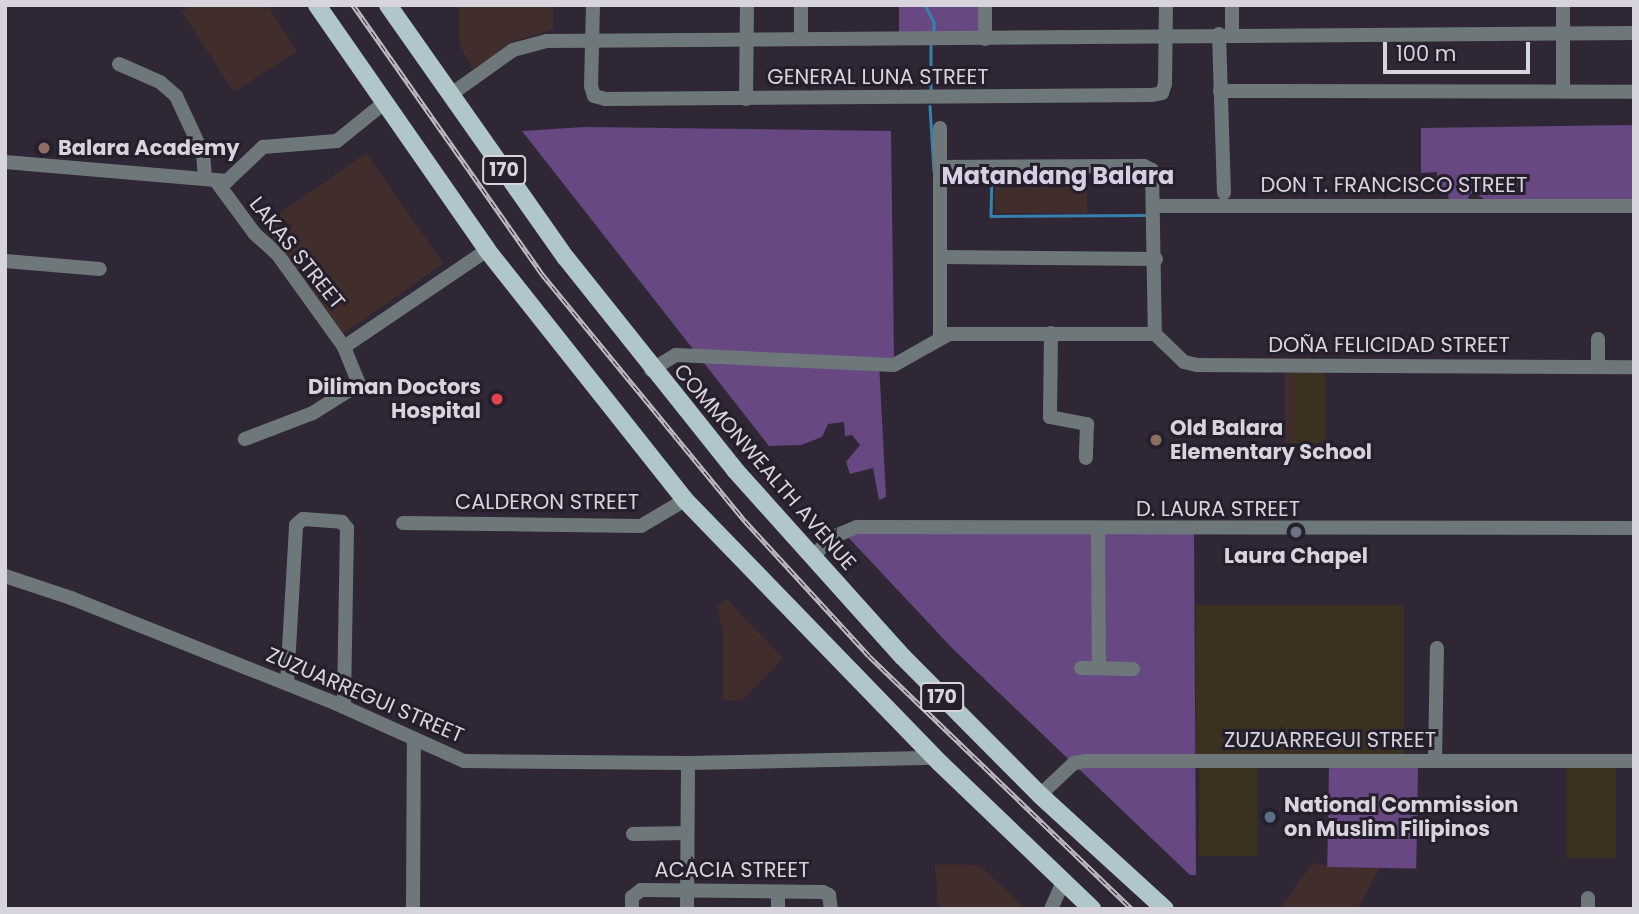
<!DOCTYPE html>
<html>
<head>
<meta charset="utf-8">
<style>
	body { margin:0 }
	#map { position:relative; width:1639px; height:914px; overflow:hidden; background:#2f2736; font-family:Poppins,sans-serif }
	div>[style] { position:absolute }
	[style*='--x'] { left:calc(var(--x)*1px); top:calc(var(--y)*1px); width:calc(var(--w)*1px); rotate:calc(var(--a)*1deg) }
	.commercial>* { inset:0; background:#412d2b; transform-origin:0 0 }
	.industrial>* { inset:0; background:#3a3121; transform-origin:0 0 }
	.forest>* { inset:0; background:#674883; transform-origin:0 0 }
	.stream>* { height:2.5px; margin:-1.25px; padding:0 1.25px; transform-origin:1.25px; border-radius:1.25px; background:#3581ac }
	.minor>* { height:14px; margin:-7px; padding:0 7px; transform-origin:7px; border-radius:7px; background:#6e787b }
	.major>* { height:18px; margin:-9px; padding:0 9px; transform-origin:9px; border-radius:9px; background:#b1c6cb }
	.rail>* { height:5px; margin-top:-2.5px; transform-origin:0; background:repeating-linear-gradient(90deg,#251e2c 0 8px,#c0bbc6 0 16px); box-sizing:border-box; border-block:2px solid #c0bbc6 }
	.dots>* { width:19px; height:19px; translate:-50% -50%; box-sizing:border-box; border:4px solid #251e2c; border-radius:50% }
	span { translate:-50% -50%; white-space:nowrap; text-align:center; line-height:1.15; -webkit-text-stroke:6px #251e2c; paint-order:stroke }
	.shield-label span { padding:2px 5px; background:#251e2c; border:2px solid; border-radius:5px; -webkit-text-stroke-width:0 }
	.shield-label { font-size:19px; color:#d8d4de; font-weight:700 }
	.street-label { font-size:21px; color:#d8d4de }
	.poi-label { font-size:21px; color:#d8d4de; font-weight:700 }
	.left { translate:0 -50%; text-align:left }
	.right { translate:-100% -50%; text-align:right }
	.quarter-label { font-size:24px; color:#d7cee2; font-weight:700 }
	.frame { position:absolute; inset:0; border:7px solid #d8d4de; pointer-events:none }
	.scale { position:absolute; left:1383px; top:42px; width:147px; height:32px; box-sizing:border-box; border:4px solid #d8d4de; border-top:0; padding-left:9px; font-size:21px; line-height:24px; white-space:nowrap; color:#d8d4de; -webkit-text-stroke:5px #251e2c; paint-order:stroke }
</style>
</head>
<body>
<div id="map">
	<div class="commercial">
		<div style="clip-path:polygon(191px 5px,267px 5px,297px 51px,234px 92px,182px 12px)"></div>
		<div style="clip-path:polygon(459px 5px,553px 5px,553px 29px,512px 42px,473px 69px,459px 44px)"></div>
		<div style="left:366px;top:153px;width:135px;height:127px;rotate:55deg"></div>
		<div style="left:1087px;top:169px;width:44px;height:92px;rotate:90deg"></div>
		<div style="left:1285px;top:366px;width:10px;height:77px"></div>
		<div style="clip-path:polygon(727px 599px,783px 658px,741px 701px,723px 700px,723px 632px,717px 607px)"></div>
		<div style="clip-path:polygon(1313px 863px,1330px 867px,1380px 867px,1358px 909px,1279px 909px)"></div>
		<div style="clip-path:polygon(935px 864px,979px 865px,1026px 909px,938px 909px)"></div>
	</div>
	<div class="industrial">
		<div style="left:1295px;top:366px;width:30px;height:77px"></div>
		<div style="left:1196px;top:605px;width:208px;height:150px"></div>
		<div style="left:1616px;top:764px;width:94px;height:49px;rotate:90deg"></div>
		<div style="left:1199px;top:768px;width:58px;height:88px"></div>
	</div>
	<div class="forest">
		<div style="left:899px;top:5px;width:83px;height:31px"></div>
		<div style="clip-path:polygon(1634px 125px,1634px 202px,1487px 201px,1475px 193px,1469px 194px,1468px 201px,1449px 202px,1448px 192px,1438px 192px,1437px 172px,1421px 173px,1421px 128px)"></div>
		<div style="clip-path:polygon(585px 127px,891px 131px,894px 357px,879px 362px,886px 497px,879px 500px,873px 468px,850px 474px,846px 462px,860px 445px,852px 435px,845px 436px,844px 422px,828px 424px,822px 437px,801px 445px,769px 446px,522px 131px)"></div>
		<div style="clip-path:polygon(856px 530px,1194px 533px,1196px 875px,1190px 875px,953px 649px,847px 536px)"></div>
		<div style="left:1329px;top:766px;width:89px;height:101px;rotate:1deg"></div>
	</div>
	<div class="stream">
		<div style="--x:925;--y:5;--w:19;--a:62"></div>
		<div style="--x:934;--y:22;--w:11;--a:90"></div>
		<div style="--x:931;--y:46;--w:44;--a:90"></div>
		<div style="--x:930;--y:106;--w:65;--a:86.5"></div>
		<div style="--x:992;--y:172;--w:44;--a:91.3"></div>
		<div style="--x:991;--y:216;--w:156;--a:-0.4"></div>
	</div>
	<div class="minor">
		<div style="--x:593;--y:5;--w:81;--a:91.4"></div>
		<div style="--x:591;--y:86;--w:10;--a:73"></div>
		<div style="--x:594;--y:96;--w:11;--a:15"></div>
		<div style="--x:605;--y:99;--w:547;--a:-0.42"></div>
		<div style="--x:1152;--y:95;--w:10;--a:-11"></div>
		<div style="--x:1162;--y:93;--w:9;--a:-72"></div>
		<div style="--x:1165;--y:84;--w:79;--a:-89.3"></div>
		<div style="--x:801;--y:5;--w:34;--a:90"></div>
		<div style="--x:985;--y:5;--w:34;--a:90"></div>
		<div style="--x:1563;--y:5;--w:86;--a:90"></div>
		<div style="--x:1232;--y:33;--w:28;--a:-90"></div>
		<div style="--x:1219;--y:34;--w:159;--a:88.2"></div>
		<div style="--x:119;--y:64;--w:45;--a:23.7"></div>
		<div style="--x:160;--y:82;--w:21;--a:41"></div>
		<div style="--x:176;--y:96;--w:64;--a:65"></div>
		<div style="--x:203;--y:154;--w:25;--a:85"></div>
		<div style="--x:1220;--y:91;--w:414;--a:0.1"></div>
		<div style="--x:450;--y:95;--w:77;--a:-35.5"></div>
		<div style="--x:513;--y:50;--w:35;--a:-15"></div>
		<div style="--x:547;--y:41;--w:1087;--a:-0.42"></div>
		<div style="--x:746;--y:99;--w:94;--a:-89.4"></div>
		<div style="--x:940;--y:128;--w:208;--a:90"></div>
		<div style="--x:5;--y:162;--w:223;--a:4.9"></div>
		<div style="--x:227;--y:181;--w:50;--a:-43.4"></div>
		<div style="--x:263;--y:147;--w:74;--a:-4.6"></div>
		<div style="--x:337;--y:141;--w:60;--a:-39"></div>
		<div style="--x:940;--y:167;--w:204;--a:-0.3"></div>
		<div style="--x:1144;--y:166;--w:9;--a:27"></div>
		<div style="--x:1152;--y:170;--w:164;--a:89"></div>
		<div style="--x:216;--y:181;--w:66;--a:53.7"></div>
		<div style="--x:255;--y:234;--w:31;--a:42"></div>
		<div style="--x:278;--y:255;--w:113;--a:54.3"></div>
		<div style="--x:344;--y:347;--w:40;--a:68"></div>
		<div style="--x:359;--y:384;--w:54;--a:147.8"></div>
		<div style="--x:313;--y:413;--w:73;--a:159.1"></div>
		<div style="--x:1155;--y:206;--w:479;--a:0"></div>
		<div style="--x:940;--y:257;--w:216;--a:0.5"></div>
		<div style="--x:5;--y:261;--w:95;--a:4.8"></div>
		<div style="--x:1051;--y:333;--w:84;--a:90.7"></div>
		<div style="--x:1050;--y:417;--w:38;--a:11"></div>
		<div style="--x:1087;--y:424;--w:34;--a:92"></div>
		<div style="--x:1155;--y:334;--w:40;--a:44"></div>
		<div style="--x:1184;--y:362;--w:13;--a:13"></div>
		<div style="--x:1197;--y:365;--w:437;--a:0.3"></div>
		<div style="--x:1598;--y:339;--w:28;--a:90"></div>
		<div style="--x:344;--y:347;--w:173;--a:-34.1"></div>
		<div style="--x:651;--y:370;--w:29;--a:-31"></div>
		<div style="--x:676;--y:355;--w:218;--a:2.6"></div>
		<div style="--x:894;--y:365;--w:63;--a:-29.4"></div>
		<div style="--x:949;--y:334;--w:206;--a:0"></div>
		<div style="--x:403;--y:523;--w:238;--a:0.7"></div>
		<div style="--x:641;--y:526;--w:51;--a:-30.6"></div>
		<div style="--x:1098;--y:530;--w:138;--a:89.6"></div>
		<div style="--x:812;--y:557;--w:29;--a:-44"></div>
		<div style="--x:833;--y:537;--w:26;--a:-23"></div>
		<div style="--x:857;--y:527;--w:777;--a:0.07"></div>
		<div style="--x:5;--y:576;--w:70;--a:18.4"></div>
		<div style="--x:71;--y:598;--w:284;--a:21.7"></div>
		<div style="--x:335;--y:703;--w:141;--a:24.2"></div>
		<div style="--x:464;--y:761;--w:224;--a:0.5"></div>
		<div style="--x:688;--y:763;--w:247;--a:-1.2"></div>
		<div style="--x:1081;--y:668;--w:52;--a:1.1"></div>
		<div style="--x:287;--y:683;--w:158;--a:-86.7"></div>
		<div style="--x:296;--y:525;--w:9;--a:-41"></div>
		<div style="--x:303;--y:519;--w:39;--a:4"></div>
		<div style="--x:342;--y:522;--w:8;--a:50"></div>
		<div style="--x:347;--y:528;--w:179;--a:91"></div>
		<div style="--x:1435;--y:761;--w:113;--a:-89"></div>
		<div style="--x:1040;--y:795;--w:47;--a:-43.3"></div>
		<div style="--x:1074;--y:763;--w:11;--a:-10"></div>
		<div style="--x:1085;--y:761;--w:549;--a:0"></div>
		<div style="--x:633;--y:834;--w:54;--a:-1.1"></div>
		<div style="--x:1588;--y:898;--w:11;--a:90"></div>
		<div style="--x:413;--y:909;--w:169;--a:-89.7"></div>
		<div style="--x:632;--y:909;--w:12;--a:-90"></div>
		<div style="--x:632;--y:897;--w:11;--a:-38"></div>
		<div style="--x:641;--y:890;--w:182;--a:0.6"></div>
		<div style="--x:823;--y:892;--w:7;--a:27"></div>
		<div style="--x:829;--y:895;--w:14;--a:82"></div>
		<div style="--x:687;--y:909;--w:146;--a:-89.6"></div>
		<div style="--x:778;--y:909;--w:17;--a:-90"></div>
		<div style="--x:1051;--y:909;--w:30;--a:-66"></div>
	</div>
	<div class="major">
		<div style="--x:317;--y:5;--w:298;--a:55.2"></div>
		<div style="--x:487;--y:250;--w:319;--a:51.6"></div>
		<div style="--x:685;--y:500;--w:366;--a:45.9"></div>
		<div style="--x:940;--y:763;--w:211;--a:43.8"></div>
		<div style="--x:388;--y:5;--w:309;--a:54.9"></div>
		<div style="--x:566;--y:258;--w:271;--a:51.4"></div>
		<div style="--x:735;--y:470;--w:251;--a:48.1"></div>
		<div style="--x:903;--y:657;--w:194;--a:45.2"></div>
		<div style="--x:1040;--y:795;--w:169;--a:42.4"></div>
	</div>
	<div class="rail">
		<div style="--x:353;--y:5;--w:329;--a:54.9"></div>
		<div style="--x:542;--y:274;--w:320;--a:50.6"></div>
		<div style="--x:745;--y:521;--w:183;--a:47.4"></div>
		<div style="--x:869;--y:656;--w:365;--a:43.9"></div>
	</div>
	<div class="dots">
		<div style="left:44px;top:148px;background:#8d6e63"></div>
		<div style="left:497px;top:399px;background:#e0444e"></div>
		<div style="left:1156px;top:440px;background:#8d6e63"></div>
		<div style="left:1296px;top:532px;background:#6b7280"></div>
		<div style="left:1270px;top:817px;background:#5c6f8a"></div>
	</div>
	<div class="shield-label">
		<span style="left:504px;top:170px">170</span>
		<span style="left:942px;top:697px">170</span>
	</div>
	<div class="street-label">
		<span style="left:878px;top:77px">GENERAL LUNA STREET</span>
		<span style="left:1394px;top:185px">DON T. FRANCISCO STREET</span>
		<span style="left:297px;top:253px;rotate:51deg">LAKAS STREET</span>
		<span style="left:1389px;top:345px">DOÑA FELICIDAD STREET</span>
		<span style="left:765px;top:467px;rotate:49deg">COMMONWEALTH AVENUE</span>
		<span style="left:547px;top:502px">CALDERON STREET</span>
		<span style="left:1218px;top:509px">D. LAURA STREET</span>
		<span style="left:365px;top:695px;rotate:23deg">ZUZUARREGUI STREET</span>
		<span style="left:1330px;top:740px">ZUZUARREGUI STREET</span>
		<span style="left:732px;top:870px">ACACIA STREET</span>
	</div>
	<div class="poi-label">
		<span class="left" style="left:58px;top:148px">Balara Academy</span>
		<span class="right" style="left:481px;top:399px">Diliman Doctors<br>Hospital</span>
		<span class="left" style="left:1170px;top:440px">Old Balara<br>Elementary School</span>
		<span style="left:1296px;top:556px">Laura Chapel</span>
		<span class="left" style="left:1284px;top:817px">National Commission<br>on Muslim Filipinos</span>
	</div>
	<div class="quarter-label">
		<span style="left:1058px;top:176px">Matandang Balara</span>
	</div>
	<div class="frame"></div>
	<div class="scale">100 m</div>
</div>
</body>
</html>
